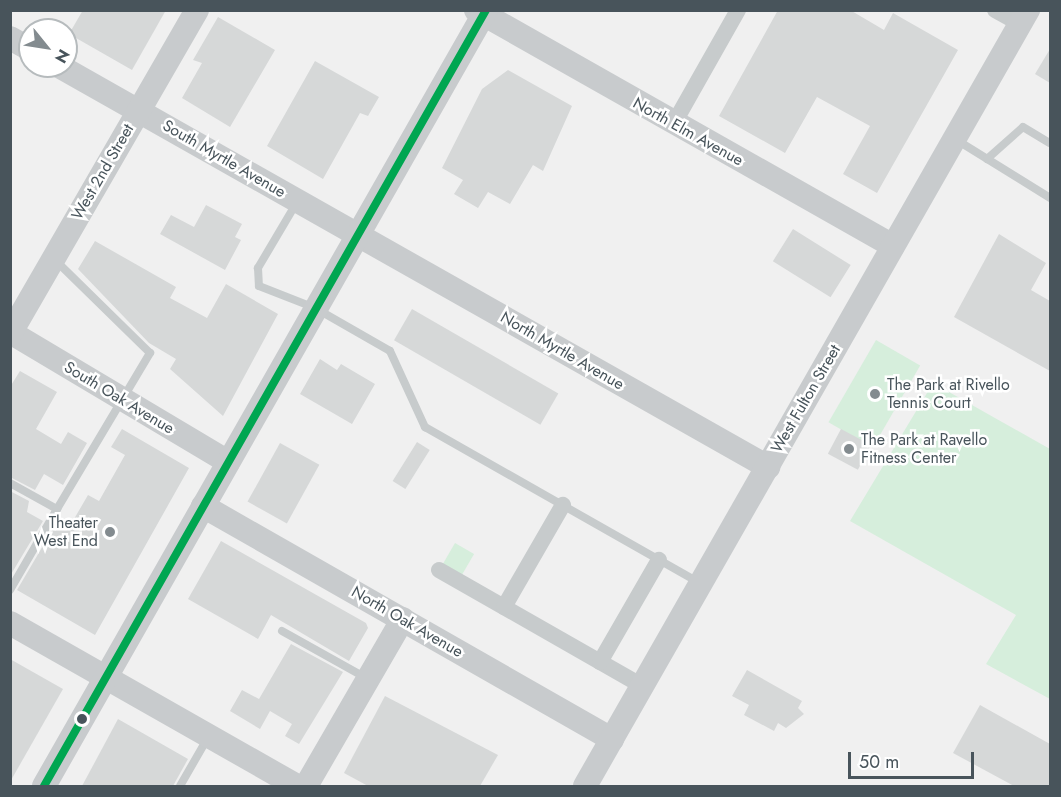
<!DOCTYPE html>
<html>
<head>
<meta charset="utf-8">
<style>
	body { margin:0 }
	#map { position:relative; width:1061px; height:797px; overflow:hidden; background:#f0f0f0; font-family:Jost,sans-serif }
	div>[style] { position:absolute }
	[style*='--x'] { left:calc(var(--x)*1px); top:calc(var(--y)*1px); width:calc(var(--w)*1px); rotate:calc(var(--a)*1deg) }
	.green>* { inset:0; background:#d6eedc; transform-origin:0 0 }
	.building>* { inset:0; background:#d6d8d8; transform-origin:0 0 }
	.lane>* { height:8px; margin:-4px; padding:0 4px; transform-origin:4px; border-radius:4px; background:#c7cbcc }
	.street>* { height:16px; margin:-8px; padding:0 8px; transform-origin:8px; border-radius:8px; background:#c7cbcc }
	.secondary>* { height:24px; margin:-12px; padding:0 12px; transform-origin:12px; border-radius:12px; background:#c8cbcd }
	.bus-1>* { height:8px; margin:-4px; padding:0 4px; transform-origin:4px; border-radius:4px; background:#00a651 }
	.dots>* { width:16px; height:16px; translate:-50% -50%; box-sizing:border-box; border:3px solid #fff; border-radius:50% }
	span { translate:-50% -50%; white-space:nowrap; text-align:center; line-height:1.15; -webkit-text-stroke:5px #fff; paint-order:stroke }
	.street-label { font-size:16px; color:#48545b }
	.poi-label { font-size:16px; color:#48545b }
	.left { translate:0 -50%; text-align:left }
	.right { translate:-100% -50%; text-align:right }
	.frame { position:absolute; inset:0; border:12px solid #48545b; pointer-events:none }
	.north { position:absolute; left:18px; top:18px; width:60px; height:60px; box-sizing:border-box; background:#fff; border:2px solid #b6bbbd; border-radius:50%; rotate:120deg; font-size:16px; font-weight:700; line-height:24px; text-align:center; color:#48545b }
	.north::after { content:''; display:block; margin:auto; width:21px; height:27px; background:#838b8f; clip-path:polygon(50% 0,100% 100%,50% 72%,0 100%) }
	.scale { position:absolute; left:848px; top:752px; width:126px; height:27px; box-sizing:border-box; border:3px solid #48545b; border-top:0; padding-left:8px; font-size:18px; line-height:21px; white-space:nowrap; color:#48545b; -webkit-text-stroke:4px #fff; paint-order:stroke }
</style>
</head>
<body>
<div id="map">
	<div class="green">
		<div style="left:876px;top:340px;width:51px;height:95px;rotate:30deg"></div>
		<div style="clip-path:polygon(933px 383px,1050px 449px,1050px 699px,986px 664px,1016px 615px,850px 521px)"></div>
		<div style="left:455px;top:543px;width:22px;height:29px;rotate:30deg"></div>
	</div>
	<div class="building">
		<div style="clip-path:polygon(83px 10px,166px 10px,132px 70px,69px 34px)"></div>
		<div style="clip-path:polygon(778px 10px,850px 10px,884px 30px,893px 13px,958px 50px,877px 193px,843px 174px,870px 126px,817px 97px,785px 153px,719px 116px)"></div>
		<div style="clip-path:polygon(218px 17px,275px 50px,230px 127px,182px 98px,202px 63px,193px 60px)"></div>
		<div style="clip-path:polygon(1050px 49px,1050px 83px,1035px 74px)"></div>
		<div style="clip-path:polygon(315px 61px,379px 97px,368px 116px,360px 113px,323px 179px,267px 146px)"></div>
		<div style="clip-path:polygon(508px 70px,572px 106px,543px 171px,533px 165px,510px 204px,488px 192px,478px 208px,454px 194px,463px 180px,442px 168px,482px 89px)"></div>
		<div style="clip-path:polygon(206px 205px,242px 224px,235px 237px,241px 240px,225px 270px,160px 234px,171px 215px,194px 227px)"></div>
		<div style="left:793px;top:229px;width:68px;height:38px;rotate:32deg"></div>
		<div style="clip-path:polygon(999px 234px,1046px 263px,1031px 290px,1050px 301px,1050px 371px,954px 317px)"></div>
		<div style="clip-path:polygon(95px 241px,176px 287px,170px 298px,207px 318px,226px 284px,278px 314px,223px 416px,170px 369px,176px 359px,149px 343px,78px 269px)"></div>
		<div style="left:412px;top:309px;width:169px;height:36px;rotate:30deg"></div>
		<div style="clip-path:polygon(320px 359px,337px 370px,341px 364px,375px 384px,352px 424px,300px 394px)"></div>
		<div style="clip-path:polygon(20px 371px,57px 392px,36px 429px,61px 444px,68px 432px,87px 443px,63px 485px,44px 474px,35px 490px,10px 477px,10px 387px)"></div>
		<div style="clip-path:polygon(122px 429px,189px 468px,95px 635px,17px 590px,54px 527px,67px 531px,88px 495px,99px 501px,125px 455px,111px 447px)"></div>
		<div style="left:841px;top:429px;width:34px;height:28px;rotate:28deg"></div>
		<div style="left:417px;top:442px;width:15px;height:46px;rotate:32deg"></div>
		<div style="left:280px;top:443px;width:45px;height:67px;rotate:29deg"></div>
		<div style="clip-path:polygon(10px 491px,29px 501px,27px 512px,43px 521px,10px 576px)"></div>
		<div style="clip-path:polygon(221px 541px,366px 623px,368px 628px,349px 661px,271px 615px,258px 639px,188px 599px)"></div>
		<div style="clip-path:polygon(291px 644px,343px 672px,299px 744px,285px 736px,292px 724px,270px 711px,260px 729px,230px 711px,242px 690px,259px 699px)"></div>
		<div style="clip-path:polygon(10px 659px,63px 689px,10px 782px)"></div>
		<div style="clip-path:polygon(747px 670px,802px 701px,798px 708px,804px 714px,786px 728px,778px 723px,774px 731px,744px 715px,749px 705px,732px 696px)"></div>
		<div style="clip-path:polygon(385px 696px,498px 755px,480px 786px,368px 786px,344px 773px)"></div>
		<div style="clip-path:polygon(980px 705px,1050px 744px,1050px 786px,1014px 786px,953px 753px)"></div>
		<div style="clip-path:polygon(118px 719px,188px 759px,173px 786px,82px 786px)"></div>
	</div>
	<div class="lane">
		<div style="--x:955;--y:139;--w:112;--a:31.8"></div>
		<div style="--x:987;--y:159;--w:48;--a:-41.6"></div>
		<div style="--x:1023;--y:127;--w:31;--a:31"></div>
		<div style="--x:297;--y:202;--w:77;--a:120.6"></div>
		<div style="--x:258;--y:268;--w:18;--a:87"></div>
		<div style="--x:259;--y:286;--w:60;--a:21.4"></div>
		<div style="--x:315;--y:308;--w:86;--a:29.8"></div>
		<div style="--x:390;--y:351;--w:84;--a:65.3"></div>
		<div style="--x:425;--y:427;--w:314;--a:29.6"></div>
		<div style="--x:10;--y:483;--w:54;--a:29"></div>
		<div style="--x:57;--y:509;--w:182;--a:-59.2"></div>
		<div style="--x:150;--y:353;--w:133;--a:-135.6"></div>
		<div style="--x:10;--y:590;--w:94;--a:-59.9"></div>
		<div style="--x:282;--y:631;--w:98;--a:29.2"></div>
		<div style="--x:180;--y:786;--w:54;--a:-60.1"></div>
	</div>
	<div class="street">
		<div style="--x:995;--y:10;--w:29;--a:29"></div>
		<div style="--x:673;--y:125;--w:132;--a:-60.5"></div>
		<div style="--x:439;--y:570;--w:234;--a:29.7"></div>
		<div style="--x:504;--y:607;--w:118;--a:-60"></div>
		<div style="--x:600;--y:662;--w:118;--a:-60"></div>
	</div>
	<div class="secondary">
		<div style="--x:476;--y:10;--w:479;--a:29.5"></div>
		<div style="--x:10;--y:38;--w:23;--a:29"></div>
		<div style="--x:59;--y:66;--w:815;--a:29.49"></div>
		<div style="--x:10;--y:332;--w:254;--a:30.8"></div>
		<div style="--x:10;--y:334;--w:374;--a:-60"></div>
		<div style="--x:203;--y:506;--w:471;--a:29.7"></div>
		<div style="--x:10;--y:623;--w:330;--a:29.6"></div>
		<div style="--x:44;--y:786;--w:893;--a:-60.33"></div>
		<div style="--x:306;--y:786;--w:193;--a:-59.9"></div>
		<div style="--x:585;--y:786;--w:894;--a:-60.28"></div>
	</div>
	<div class="bus-1">
		<div style="--x:44;--y:786;--w:893;--a:-60.33"></div>
	</div>
	<div class="dots">
		<div style="left:875px;top:394px;background:#838b8f"></div>
		<div style="left:849px;top:449px;background:#838b8f"></div>
		<div style="left:110px;top:532px;background:#838b8f"></div>
		<div style="left:82px;top:719px;background:#48545b"></div>
	</div>
	<div class="street-label">
		<span style="left:688px;top:132px;rotate:29deg">North Elm Avenue</span>
		<span style="left:224px;top:159px;rotate:30deg">South Myrtle Avenue</span>
		<span style="left:103px;top:172px;rotate:-60deg">West 2nd Street</span>
		<span style="left:562px;top:351px;rotate:30deg">North Myrtle Avenue</span>
		<span style="left:119px;top:398px;rotate:31deg">South Oak Avenue</span>
		<span style="left:806px;top:399px;rotate:-60deg">West Fulton Street</span>
		<span style="left:407px;top:622px;rotate:30deg">North Oak Avenue</span>
	</div>
	<div class="poi-label">
		<span class="left" style="left:887px;top:394px">The Park at Rivello<br>Tennis Court</span>
		<span class="left" style="left:861px;top:449px">The Park at Ravello<br>Fitness Center</span>
		<span class="right" style="left:98px;top:532px">Theater<br>West End</span>
	</div>
	<div class="frame"></div>
	<div class="north">N</div>
	<div class="scale">50 m</div>
</div>
</body>
</html>
